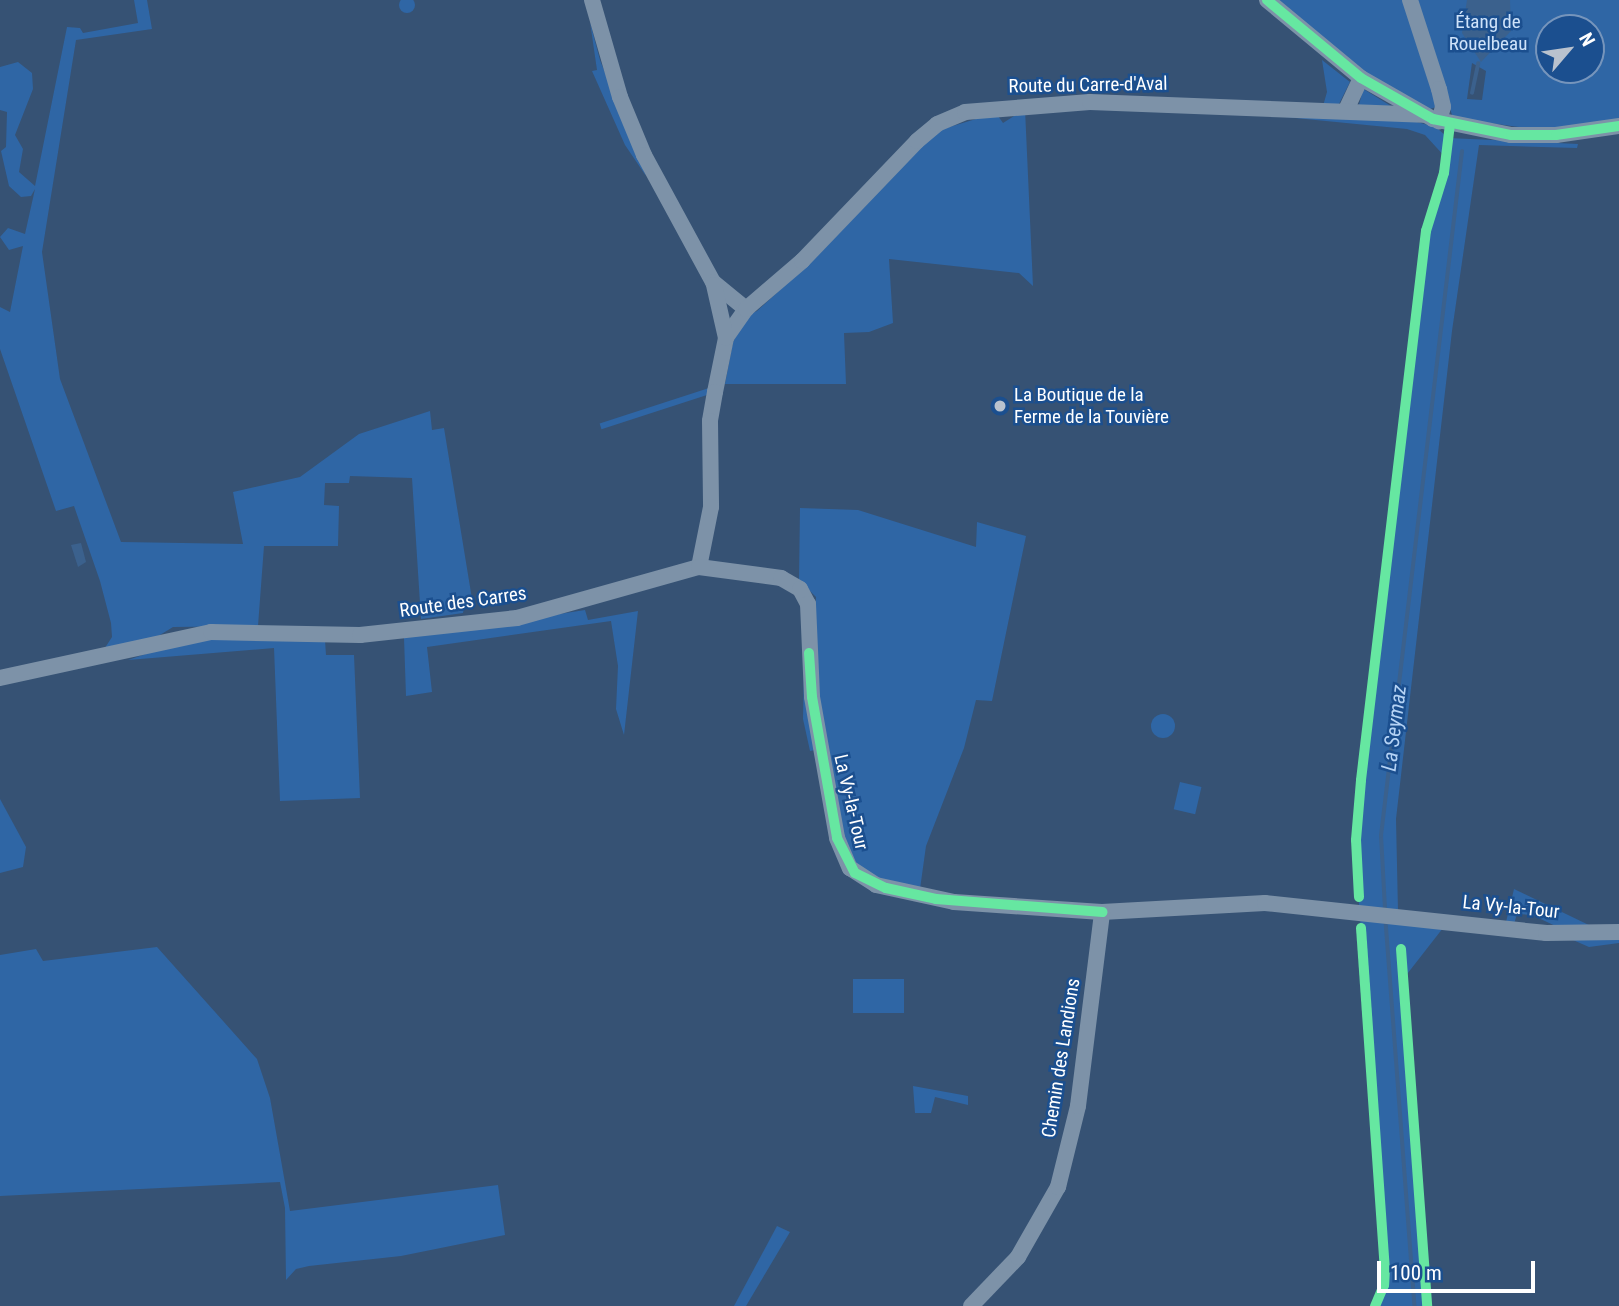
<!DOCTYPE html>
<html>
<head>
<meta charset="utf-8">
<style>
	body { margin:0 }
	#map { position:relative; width:1619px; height:1306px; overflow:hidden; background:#365274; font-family:"Roboto Condensed",sans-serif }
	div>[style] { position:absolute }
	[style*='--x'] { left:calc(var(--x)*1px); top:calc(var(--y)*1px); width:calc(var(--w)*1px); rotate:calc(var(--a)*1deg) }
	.green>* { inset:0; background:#2f66a5; transform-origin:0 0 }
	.round { border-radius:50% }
	.water>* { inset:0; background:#3b618d }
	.stream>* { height:3.5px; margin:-1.75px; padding:0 1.75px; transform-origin:1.75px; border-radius:1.75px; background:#3b618d }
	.minor>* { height:16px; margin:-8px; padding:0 8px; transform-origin:8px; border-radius:8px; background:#7d92a8 }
	.cycleway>* { height:10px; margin:-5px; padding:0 5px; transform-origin:5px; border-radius:5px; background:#66e7a1 }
	.dots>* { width:19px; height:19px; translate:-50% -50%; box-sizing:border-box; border:4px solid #1b4f8f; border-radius:50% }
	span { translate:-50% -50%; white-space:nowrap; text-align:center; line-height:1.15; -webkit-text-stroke:5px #1b4f8f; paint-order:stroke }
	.park-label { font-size:19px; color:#cfe3fa }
	.street-label { font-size:19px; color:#fff }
	.poi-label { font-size:19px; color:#fff }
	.left { translate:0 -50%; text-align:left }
	.water-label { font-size:21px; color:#b5d3f5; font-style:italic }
	.north { position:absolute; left:1535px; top:14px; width:70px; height:70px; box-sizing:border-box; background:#1b4f8f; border:2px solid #7695bc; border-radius:50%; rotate:61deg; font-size:19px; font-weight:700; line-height:28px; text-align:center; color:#fff }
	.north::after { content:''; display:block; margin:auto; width:24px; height:32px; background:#b9c2ce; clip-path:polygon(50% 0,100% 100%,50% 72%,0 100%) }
	.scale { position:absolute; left:1377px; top:1261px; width:158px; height:32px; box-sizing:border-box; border:4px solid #fff; border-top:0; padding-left:9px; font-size:21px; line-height:24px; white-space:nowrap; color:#fff; -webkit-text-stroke:5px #1b4f8f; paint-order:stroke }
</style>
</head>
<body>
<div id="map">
	<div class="green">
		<div class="round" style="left:399px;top:-3px;width:16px;height:16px"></div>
		<div style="clip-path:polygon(134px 0,147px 0,152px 29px,76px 40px,42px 252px,60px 379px,121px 542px,243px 544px,233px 492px,300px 477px,359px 434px,430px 411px,432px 430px,444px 428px,473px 605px,464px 607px,463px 613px,421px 619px,412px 478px,350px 476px,349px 483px,325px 483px,324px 505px,339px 506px,338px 546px,264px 546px,258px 626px,173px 627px,155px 638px,103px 651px,112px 637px,111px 623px,100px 581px,74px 506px,56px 511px,0 349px,0 307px,10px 312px,23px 246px,9px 250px,0 237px,8px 228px,25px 234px,35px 189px,31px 196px,21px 197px,9px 186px,1px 151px,6px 147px,7px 112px,0 110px,0 67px,18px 62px,32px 73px,33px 89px,15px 135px,23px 149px,19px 172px,35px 186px,67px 27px,80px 28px,83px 33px,138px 23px)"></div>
		<div style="clip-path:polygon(1277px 0,1406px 0,1435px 86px,1436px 107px,1430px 109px,1366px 75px)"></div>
		<div style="clip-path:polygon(evenodd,1415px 0,1619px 0,1619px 120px,1541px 130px,1453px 118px,1415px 0,1549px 28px,1591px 28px,1591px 70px,1549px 70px,1549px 28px,1415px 0,1472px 63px,1486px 71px,1482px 100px,1467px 99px,1472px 63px)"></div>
		<div style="clip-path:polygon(590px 22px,600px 60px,646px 176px,625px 145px,592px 71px,597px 70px)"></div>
		<div style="clip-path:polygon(1322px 60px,1350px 82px,1339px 104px,1323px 106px,1327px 92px)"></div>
		<div style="clip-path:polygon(1363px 89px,1365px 90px,1391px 106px,1359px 105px)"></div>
		<div style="clip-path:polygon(1025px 109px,1033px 286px,1019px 273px,889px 259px,893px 323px,869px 332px,844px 333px,846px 384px,725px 384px,733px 342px,746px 316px,757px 311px,820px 253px,936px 131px,996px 113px,1003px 123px)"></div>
		<div style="clip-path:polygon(1265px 115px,1413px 121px,1436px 127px,1448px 138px,1578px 144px,1577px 148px,1479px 145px,1452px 331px,1396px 819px,1398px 911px,1359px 908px,1357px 818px,1426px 231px,1447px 159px,1425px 135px,1407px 129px)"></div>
		<div style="left:709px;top:388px;width:6px;height:115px;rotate:72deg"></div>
		<div style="clip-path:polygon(800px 508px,858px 510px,976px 547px,977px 522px,1026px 536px,992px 701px,976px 700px,964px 748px,926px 846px,920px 889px,873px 879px,847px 856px,813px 667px,816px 597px,799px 580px)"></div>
		<div style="clip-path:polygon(585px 610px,588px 620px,638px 611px,624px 735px,616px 709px,618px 666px,611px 621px,427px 647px,432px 692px,406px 696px,404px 638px)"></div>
		<div style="clip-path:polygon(190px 639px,325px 640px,326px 655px,354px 655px,360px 798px,280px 801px,274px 648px,128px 660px)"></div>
		<div style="clip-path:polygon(804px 669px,815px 750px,810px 751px,803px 719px)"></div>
		<div class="round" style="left:1151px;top:714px;width:24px;height:24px"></div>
		<div style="left:1180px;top:782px;width:22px;height:28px;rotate:13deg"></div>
		<div style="clip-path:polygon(0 799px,26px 847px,23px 867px,0 873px)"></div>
		<div style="clip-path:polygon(1514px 889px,1593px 927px,1562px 929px,1532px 915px,1517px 914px,1514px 924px,1506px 922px)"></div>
		<div style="clip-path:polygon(1360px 919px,1443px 928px,1404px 978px,1427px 1306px,1375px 1306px,1384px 1285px,1385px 1268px)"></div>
		<div style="clip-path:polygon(1619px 937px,1619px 943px,1589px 947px,1573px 940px)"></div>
		<div style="clip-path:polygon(157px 947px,257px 1059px,270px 1098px,290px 1211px,498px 1185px,505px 1235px,401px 1256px,309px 1266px,296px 1269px,286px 1280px,285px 1208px,280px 1182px,0 1196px,0 955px,36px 949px,43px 961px)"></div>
		<div style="left:853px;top:979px;width:51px;height:34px"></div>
		<div style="clip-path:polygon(913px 1086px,968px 1096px,968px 1105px,935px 1097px,931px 1113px,915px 1113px)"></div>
		<div style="clip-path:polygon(777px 1226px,790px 1232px,746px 1306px,734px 1306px)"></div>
	</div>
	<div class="water">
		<div style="clip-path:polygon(1467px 0,1510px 0,1511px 31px,1481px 62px,1462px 33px)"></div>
		<div style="clip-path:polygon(81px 543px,86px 562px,78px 567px,71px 545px)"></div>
	</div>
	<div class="stream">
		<div style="--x:1472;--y:93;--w:30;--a:-78"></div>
		<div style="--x:1385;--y:909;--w:73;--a:-93.1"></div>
		<div style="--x:1381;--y:836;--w:689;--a:-83.25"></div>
		<div style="--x:1386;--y:921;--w:386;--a:85.7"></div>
	</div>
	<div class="minor">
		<div style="--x:592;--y:0;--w:101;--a:73.9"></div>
		<div style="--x:620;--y:97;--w:63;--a:67.5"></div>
		<div style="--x:644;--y:155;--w:145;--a:61.5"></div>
		<div style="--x:713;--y:282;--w:43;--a:39.3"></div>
		<div style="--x:746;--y:309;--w:35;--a:125"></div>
		<div style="--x:726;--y:338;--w:55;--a:101.5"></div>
		<div style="--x:715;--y:392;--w:29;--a:100"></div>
		<div style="--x:710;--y:421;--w:86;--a:89.3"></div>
		<div style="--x:711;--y:507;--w:61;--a:101.3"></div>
		<div style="--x:1267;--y:0;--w:122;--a:39.7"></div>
		<div style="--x:1361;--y:78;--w:83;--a:29.7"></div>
		<div style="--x:1433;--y:119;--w:80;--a:11.6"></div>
		<div style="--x:1511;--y:135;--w:45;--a:0"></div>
		<div style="--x:1556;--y:135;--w:64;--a:-8.1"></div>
		<div style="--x:1410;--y:0;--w:94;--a:72"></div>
		<div style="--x:1439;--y:89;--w:18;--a:77"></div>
		<div style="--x:1443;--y:107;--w:15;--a:106"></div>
		<div style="--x:1346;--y:110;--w:35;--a:-65"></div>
		<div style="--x:714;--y:285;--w:54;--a:77.2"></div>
		<div style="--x:746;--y:309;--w:74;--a:-40.6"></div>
		<div style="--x:802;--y:261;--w:166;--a:-46.2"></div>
		<div style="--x:917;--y:141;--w:26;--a:-40"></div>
		<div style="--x:937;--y:124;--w:30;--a:-23"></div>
		<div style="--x:965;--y:112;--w:125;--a:-4.6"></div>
		<div style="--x:1090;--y:102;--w:333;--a:2.2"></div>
		<div style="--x:0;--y:678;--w:216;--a:-12.3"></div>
		<div style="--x:211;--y:632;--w:149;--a:1.2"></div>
		<div style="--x:360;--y:635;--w:158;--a:-6.2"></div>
		<div style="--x:517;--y:618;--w:189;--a:-15.7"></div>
		<div style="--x:699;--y:567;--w:83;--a:7.6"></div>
		<div style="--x:781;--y:578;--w:22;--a:30"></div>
		<div style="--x:800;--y:589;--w:17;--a:62"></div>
		<div style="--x:808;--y:604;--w:93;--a:87.5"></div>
		<div style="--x:812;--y:697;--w:143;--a:79.9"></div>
		<div style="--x:837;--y:838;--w:33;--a:67"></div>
		<div style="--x:850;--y:868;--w:31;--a:33"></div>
		<div style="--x:876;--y:885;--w:80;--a:12.3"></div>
		<div style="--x:954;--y:902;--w:148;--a:3.9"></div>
		<div style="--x:1102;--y:912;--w:163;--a:-3.2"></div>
		<div style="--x:1265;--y:903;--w:283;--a:6.1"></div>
		<div style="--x:1546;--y:933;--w:73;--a:-0.8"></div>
		<div style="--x:971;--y:1306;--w:68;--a:-46.2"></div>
		<div style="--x:1018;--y:1257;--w:81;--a:-60.3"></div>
		<div style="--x:1058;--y:1187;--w:83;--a:-76.1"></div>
		<div style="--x:1078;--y:1106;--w:195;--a:-82.9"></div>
	</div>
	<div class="cycleway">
		<div style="--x:1267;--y:0;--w:122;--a:39.7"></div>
		<div style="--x:1361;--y:78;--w:83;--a:29.7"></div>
		<div style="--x:1433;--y:119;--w:80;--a:11.6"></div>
		<div style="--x:1511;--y:135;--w:45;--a:0"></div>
		<div style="--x:1556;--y:135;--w:64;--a:-8.1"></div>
		<div style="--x:809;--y:653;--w:44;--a:86.1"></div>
		<div style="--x:812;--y:697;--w:143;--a:79.9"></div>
		<div style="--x:837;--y:838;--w:39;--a:63"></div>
		<div style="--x:855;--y:873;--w:34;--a:26"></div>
		<div style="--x:886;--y:888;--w:51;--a:12.4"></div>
		<div style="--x:936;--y:899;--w:167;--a:4.5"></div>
		<div style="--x:1359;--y:897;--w:57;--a:-93"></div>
		<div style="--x:1356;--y:840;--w:60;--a:-85.2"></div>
		<div style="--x:1361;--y:780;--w:553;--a:-83.25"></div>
		<div style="--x:1426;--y:231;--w:61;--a:-72.8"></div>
		<div style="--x:1444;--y:173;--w:49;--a:-83"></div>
		<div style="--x:1361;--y:928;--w:341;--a:86"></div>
		<div style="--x:1385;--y:1268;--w:17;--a:93"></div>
		<div style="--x:1384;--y:1285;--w:23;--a:113"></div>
		<div style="--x:1401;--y:949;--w:358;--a:85.8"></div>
	</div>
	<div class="dots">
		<div style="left:1000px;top:406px;background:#b9c2ce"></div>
	</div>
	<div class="park-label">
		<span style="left:1488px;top:33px">Étang de<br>Rouelbeau</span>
	</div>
	<div class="street-label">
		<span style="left:1088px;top:85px;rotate:-1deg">Route du Carre-d'Aval</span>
		<span style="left:463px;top:602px;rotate:-8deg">Route des Carres</span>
		<span style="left:851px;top:802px;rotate:77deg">La Vy-la-Tour</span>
		<span style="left:1511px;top:907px;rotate:6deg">La Vy-la-Tour</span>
		<span style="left:1061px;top:1058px;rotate:-81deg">Chemin des Landions</span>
	</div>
	<div class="poi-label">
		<span class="left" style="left:1014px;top:406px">La Boutique de la<br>Ferme de la Touvière</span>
	</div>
	<div class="water-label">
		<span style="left:1394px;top:728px;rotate:-83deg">La Seymaz</span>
	</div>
	<div class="north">N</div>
	<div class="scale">100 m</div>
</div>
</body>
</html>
